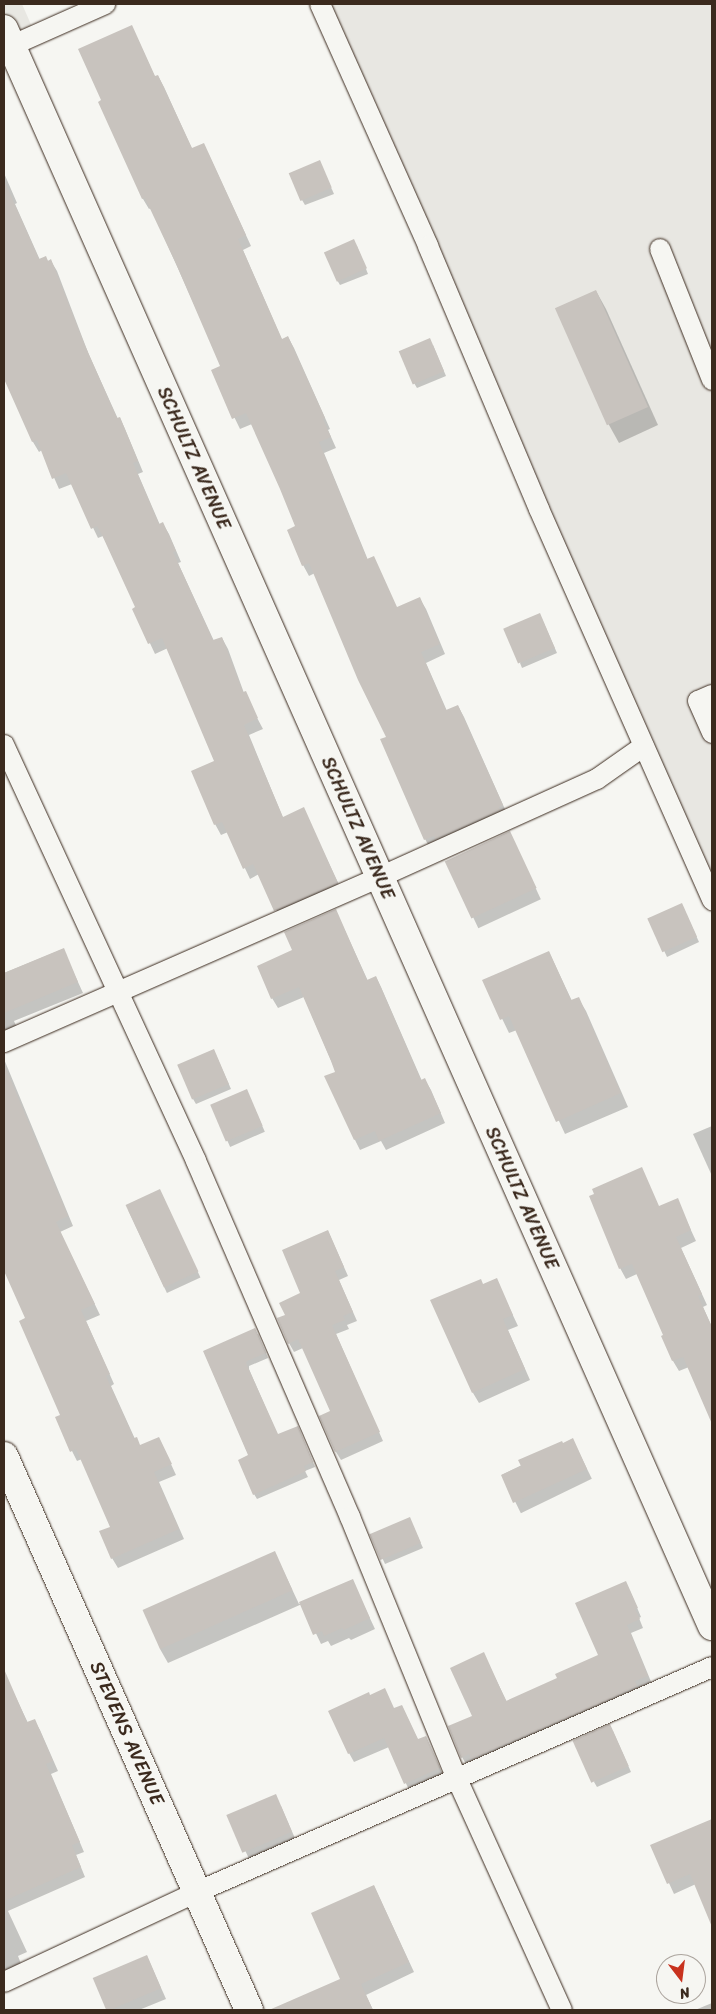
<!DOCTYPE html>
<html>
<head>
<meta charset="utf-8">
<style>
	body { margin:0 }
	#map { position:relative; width:716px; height:2014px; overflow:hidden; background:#f6f6f2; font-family:Sriracha,sans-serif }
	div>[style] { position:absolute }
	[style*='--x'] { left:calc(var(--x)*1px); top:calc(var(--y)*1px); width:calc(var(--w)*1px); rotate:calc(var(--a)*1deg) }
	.built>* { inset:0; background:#e8e7e2 }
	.shadow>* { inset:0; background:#0003; transform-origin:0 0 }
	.building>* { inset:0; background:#c8c3be; transform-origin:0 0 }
	.roads { filter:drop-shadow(0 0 1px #3b2a1e) drop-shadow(0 0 1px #3b2a1e) }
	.service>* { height:20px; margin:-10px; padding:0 10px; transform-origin:10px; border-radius:10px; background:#f6f6f2 }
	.minor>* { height:28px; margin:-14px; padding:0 14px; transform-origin:14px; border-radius:14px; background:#f6f6f2 }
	span { translate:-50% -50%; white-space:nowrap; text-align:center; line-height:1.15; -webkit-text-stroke:4.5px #f6f6f2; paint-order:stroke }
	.street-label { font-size:19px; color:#3b2a1e }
	.frame { position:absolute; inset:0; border:5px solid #3b2a1e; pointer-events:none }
	.north { position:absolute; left:656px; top:1954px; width:50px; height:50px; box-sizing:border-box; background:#f6f6f2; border:1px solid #aba49d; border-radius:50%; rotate:165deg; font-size:14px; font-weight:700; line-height:20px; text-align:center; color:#3b2a1e }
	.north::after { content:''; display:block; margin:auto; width:18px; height:22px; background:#c8321e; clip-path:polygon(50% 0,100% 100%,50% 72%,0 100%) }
</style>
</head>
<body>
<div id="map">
	<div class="built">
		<div style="clip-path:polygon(4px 4px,22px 4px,39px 43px,4px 58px)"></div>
		<div style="clip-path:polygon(325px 4px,712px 4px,712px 889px)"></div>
	</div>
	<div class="shadow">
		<div style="clip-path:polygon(132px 27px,155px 77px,158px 76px,164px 87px,192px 149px,209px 155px,251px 246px,243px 250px,282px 340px,288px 337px,294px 348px,330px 429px,328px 430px,336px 448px,324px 453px,368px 560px,397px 609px,420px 599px,426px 609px,445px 654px,426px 663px,447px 711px,458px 706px,464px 717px,508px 816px,431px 850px,425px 839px,388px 737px,315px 573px,309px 576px,303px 565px,297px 526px,252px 424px,240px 429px,212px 371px,222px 367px,151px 208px,149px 209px,143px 199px,102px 101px)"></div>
		<div style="clip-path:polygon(322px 167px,334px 194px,305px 205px,302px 200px)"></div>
		<div style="clip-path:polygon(4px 173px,17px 203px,15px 204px,40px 260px,51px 261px,57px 271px,89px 355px,118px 419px,120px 418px,125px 429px,143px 472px,138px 474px,160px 525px,163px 524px,169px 534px,181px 562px,178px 563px,214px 641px,222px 638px,228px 649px,244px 693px,263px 729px,249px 735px,283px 818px,303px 809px,343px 893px,281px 920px,259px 874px,250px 879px,228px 832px,221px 835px,215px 824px,215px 762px,168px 648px,155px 654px,134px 609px,137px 608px,103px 536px,98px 538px,72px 484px,59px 489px,42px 450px,39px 452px,33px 442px,4px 375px)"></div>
		<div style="clip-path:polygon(357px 246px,368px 274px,340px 285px,337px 280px)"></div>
		<div style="clip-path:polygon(596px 291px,606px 309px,658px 425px,619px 443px,609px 425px,557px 308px)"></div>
		<div style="clip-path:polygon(433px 345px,446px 376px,417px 388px,414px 383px)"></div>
		<div style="clip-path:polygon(542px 619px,557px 653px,522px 668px,520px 663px)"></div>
		<div style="left:510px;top:833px;width:73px;height:69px;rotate:65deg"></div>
		<div style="clip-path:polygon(684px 909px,699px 942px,667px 957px,649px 918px)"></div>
		<div style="clip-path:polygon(336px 911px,368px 981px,376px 977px,381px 987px,422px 1081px,425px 1080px,431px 1090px,445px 1123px,386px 1150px,381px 1141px,360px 1150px,355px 1140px,336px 1072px,304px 997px,278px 1008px,272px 998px,294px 951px)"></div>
		<div style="clip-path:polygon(63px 949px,83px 993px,14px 1021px,18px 1030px,4px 1036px,4px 973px)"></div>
		<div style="clip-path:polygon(549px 952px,572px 1001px,578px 998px,586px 1011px,628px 1107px,565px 1134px,517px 1030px,509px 1033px,484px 981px)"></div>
		<div style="clip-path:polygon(216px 1055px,231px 1089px,196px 1104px,193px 1099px)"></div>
		<div style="clip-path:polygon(4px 1059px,73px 1226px,60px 1232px,100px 1315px,86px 1321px,114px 1384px,111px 1386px,135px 1439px,141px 1447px,159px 1438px,176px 1475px,159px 1482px,184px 1539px,118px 1568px,112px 1558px,111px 1528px,82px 1459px,77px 1461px,72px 1451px,62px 1416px,27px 1319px,4px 1268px)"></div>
		<div style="left:249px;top:1096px;width:39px;height:38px;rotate:66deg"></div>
		<div style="clip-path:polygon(712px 1126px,712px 1176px,693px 1134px)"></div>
		<div style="left:162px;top:1195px;width:91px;height:37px;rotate:65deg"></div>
		<div style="clip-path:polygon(677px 1200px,696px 1241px,681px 1248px,707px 1305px,703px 1307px,712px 1327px,712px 1420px,689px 1367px,679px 1371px,673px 1361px,662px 1336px,665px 1335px,637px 1274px,626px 1279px,620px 1268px,660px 1208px)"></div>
		<div style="clip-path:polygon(328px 1231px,348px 1276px,339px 1280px,357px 1321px,347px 1325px,349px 1329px,336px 1334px,383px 1441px,341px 1460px,336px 1452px,331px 1412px,303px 1348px,294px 1352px,289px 1343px,286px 1316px,302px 1294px)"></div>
		<div style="clip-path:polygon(496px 1279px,518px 1326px,508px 1330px,530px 1380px,479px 1403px,473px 1393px,483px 1285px)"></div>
		<div style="clip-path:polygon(258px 1334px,268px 1358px,249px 1366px,249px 1369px,278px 1436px,300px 1432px,315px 1467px,305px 1471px,308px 1477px,257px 1499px,254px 1494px,249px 1456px,204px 1352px)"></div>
		<div style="left:573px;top:1440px;width:43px;height:79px;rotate:64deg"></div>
		<div style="clip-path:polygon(412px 1524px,423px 1548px,385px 1564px,372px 1535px)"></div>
		<div style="clip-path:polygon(275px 1553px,299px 1604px,352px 1580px,375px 1629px,351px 1640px,349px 1638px,331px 1646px,328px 1641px,321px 1644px,302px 1604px,168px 1663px,160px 1649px)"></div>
		<div style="clip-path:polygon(630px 1591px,641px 1617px,639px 1618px,643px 1628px,631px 1633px,652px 1684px,467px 1766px,462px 1757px,488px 1663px,507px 1702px,559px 1679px,600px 1656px)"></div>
		<div style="clip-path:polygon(9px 1683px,28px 1723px,34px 1720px,40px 1730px,58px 1771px,51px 1774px,84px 1852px,76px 1855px,85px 1877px,8px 1911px,27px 1952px,18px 1956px,23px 1969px,4px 1978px,4px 1685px)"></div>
		<div style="clip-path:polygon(370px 1696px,394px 1709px,402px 1706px,418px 1740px,426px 1737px,444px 1777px,410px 1792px,389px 1747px,354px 1762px,349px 1753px)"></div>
		<div style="clip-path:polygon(613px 1731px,631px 1772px,597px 1787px,594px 1782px)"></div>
		<div style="clip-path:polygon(281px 1806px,297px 1843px,251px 1863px,229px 1816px)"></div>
		<div style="clip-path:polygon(712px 1820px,712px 1924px,696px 1884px,674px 1894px,652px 1846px)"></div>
		<div style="clip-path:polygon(374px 1886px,414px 1972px,366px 1995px,373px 2010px,314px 2010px,308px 1995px,342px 1980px)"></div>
		<div style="clip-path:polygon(147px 1956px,166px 1999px,139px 2010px,109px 2010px,95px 1978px)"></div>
		<div style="clip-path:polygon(712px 2003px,712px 2010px,695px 2010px)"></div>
	</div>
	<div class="building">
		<div style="clip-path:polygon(132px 25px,155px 76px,158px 75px,192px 148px,204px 143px,246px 235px,238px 239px,282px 339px,288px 336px,325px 418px,323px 419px,331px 437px,319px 442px,367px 559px,374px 556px,397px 607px,420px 597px,440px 644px,421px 652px,446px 710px,458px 705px,503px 805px,499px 807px,500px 810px,435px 839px,434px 836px,424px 840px,380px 739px,386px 737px,358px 680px,309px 563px,302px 566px,287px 530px,295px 526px,280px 489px,246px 413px,232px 419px,211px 370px,220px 366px,177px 266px,145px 198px,142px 199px,98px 102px,101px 100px,78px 49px)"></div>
		<div style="left:320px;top:160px;width:30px;height:34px;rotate:67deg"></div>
		<div style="clip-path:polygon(4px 180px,39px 259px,46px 256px,48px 261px,51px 259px,84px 343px,117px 418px,120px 417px,138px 461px,133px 463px,159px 524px,163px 522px,176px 551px,173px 552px,213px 640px,222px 637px,243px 692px,246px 691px,258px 718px,244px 725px,283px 817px,304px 807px,338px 883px,274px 911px,253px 864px,243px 869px,222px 822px,214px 825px,191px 771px,214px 761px,162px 638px,148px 644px,132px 609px,135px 607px,102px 535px,97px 526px,91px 529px,66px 473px,52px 479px,37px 440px,32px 442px,4px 379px)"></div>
		<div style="left:354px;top:239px;width:32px;height:33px;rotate:66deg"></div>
		<div style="left:596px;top:290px;width:128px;height:45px;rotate:66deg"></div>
		<div style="left:430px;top:338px;width:36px;height:34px;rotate:67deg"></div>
		<div style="left:540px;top:613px;width:38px;height:40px;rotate:67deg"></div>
		<div style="left:510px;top:831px;width:63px;height:72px;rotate:65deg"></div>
		<div style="left:682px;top:903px;width:37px;height:38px;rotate:66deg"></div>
		<div style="clip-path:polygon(336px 909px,367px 980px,376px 976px,421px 1080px,425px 1078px,441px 1113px,379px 1141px,375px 1131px,354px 1140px,324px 1076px,335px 1072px,331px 1061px,299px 987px,271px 999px,257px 966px,292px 950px,284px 932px)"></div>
		<div style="clip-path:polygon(64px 948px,78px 982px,4px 1013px,4px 973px)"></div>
		<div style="clip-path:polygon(549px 951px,571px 1000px,579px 997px,621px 1093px,556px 1122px,509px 1016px,500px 1020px,482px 980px)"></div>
		<div style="left:214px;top:1049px;width:38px;height:40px;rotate:67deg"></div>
		<div style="clip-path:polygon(4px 1064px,68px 1216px,56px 1222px,95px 1304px,81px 1310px,110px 1374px,106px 1376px,134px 1438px,137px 1437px,140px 1445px,159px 1437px,172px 1464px,154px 1472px,179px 1529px,111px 1559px,99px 1531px,110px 1527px,76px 1449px,70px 1452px,55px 1417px,60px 1415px,19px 1321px,25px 1318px,4px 1271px)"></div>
		<div style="left:247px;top:1089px;width:40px;height:40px;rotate:67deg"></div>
		<div style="clip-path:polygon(642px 1167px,659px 1206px,678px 1198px,691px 1230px,676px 1237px,702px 1294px,698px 1296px,712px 1327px,712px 1424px,683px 1357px,672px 1361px,661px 1336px,663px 1335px,632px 1264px,619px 1269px,589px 1196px,594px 1194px,592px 1189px)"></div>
		<div style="left:160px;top:1189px;width:91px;height:38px;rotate:65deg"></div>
		<div style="clip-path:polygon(328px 1230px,344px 1267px,335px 1271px,353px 1312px,343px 1316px,345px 1320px,332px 1325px,380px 1432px,335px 1452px,319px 1416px,330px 1411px,298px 1339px,288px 1344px,277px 1318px,285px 1315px,279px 1303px,300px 1293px,282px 1250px)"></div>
		<div style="clip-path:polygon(497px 1278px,513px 1315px,503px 1319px,525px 1369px,472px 1393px,430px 1300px,481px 1279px,483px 1284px)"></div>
		<div style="clip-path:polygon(255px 1328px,266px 1353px,247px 1361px,246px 1363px,278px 1434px,298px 1426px,313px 1462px,304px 1466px,306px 1471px,253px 1495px,238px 1460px,248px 1455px,203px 1351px)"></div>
		<div style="clip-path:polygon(573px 1438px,587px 1469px,513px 1503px,501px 1475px,521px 1466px,518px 1460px,562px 1441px,563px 1443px)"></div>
		<div style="left:410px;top:1517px;width:28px;height:44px;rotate:67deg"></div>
		<div style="left:275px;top:1551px;width:43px;height:145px;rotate:66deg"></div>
		<div style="clip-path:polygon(353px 1579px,370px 1618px,344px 1630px,342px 1628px,324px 1636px,322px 1631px,313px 1635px,299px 1602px)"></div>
		<div style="clip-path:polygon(626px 1581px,638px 1608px,635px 1609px,640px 1619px,627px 1625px,648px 1676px,635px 1681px,637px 1686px,601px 1703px,471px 1759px,469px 1754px,461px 1758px,448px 1726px,472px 1716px,450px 1668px,484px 1652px,506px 1701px,557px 1678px,555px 1674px,598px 1655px,575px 1603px)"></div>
		<div style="clip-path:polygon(4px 1669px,27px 1722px,35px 1719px,53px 1761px,46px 1764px,80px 1842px,72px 1845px,81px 1867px,4px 1901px)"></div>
		<div style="clip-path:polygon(385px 1688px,394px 1708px,402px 1705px,418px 1739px,426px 1736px,440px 1768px,404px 1784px,384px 1738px,348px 1754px,328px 1711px,369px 1692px,370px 1695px)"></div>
		<div style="left:610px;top:1724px;width:46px;height:41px;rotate:66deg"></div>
		<div style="left:276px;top:1794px;width:41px;height:54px;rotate:67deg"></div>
		<div style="clip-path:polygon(712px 1819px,712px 1927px,690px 1874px,667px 1884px,650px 1845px)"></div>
		<div style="clip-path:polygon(374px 1885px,409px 1962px,361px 1984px,373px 2010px,269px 2010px,340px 1979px,311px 1913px)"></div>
		<div style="left:147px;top:1955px;width:36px;height:59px;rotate:67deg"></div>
	</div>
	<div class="roads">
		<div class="service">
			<div style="--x:320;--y:4;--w:265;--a:65.9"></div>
			<div style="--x:428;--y:246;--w:285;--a:67.1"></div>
			<div style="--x:539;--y:509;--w:428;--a:66.1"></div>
			<div style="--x:4;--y:49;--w:111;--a:-24"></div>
			<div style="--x:660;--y:249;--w:141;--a:68.3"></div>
			<div style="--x:712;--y:695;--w:15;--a:157"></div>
			<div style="--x:698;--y:701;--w:35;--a:66"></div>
			<div style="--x:4;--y:745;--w:458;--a:65.2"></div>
			<div style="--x:196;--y:1161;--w:388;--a:66.6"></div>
			<div style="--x:350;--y:1517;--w:283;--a:67.8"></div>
			<div style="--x:457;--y:1779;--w:254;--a:65.6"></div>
			<div style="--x:4;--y:1042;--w:411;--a:-23.7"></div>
			<div style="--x:380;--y:877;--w:238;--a:-24.3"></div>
			<div style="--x:597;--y:779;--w:57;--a:-35.1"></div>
			<div style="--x:4;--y:1982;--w:213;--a:-25"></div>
			<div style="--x:197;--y:1892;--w:562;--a:-23.6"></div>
		</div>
		<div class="minor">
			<div style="--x:4;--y:29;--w:1747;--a:66.09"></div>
			<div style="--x:4;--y:1456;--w:606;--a:66.14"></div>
		</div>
	</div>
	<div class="street-label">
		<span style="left:194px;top:458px;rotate:66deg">SCHULTZ AVENUE</span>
		<span style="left:358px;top:828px;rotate:66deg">SCHULTZ AVENUE</span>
		<span style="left:522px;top:1198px;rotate:66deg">SCHULTZ AVENUE</span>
		<span style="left:127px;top:1733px;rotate:66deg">STEVENS AVENUE</span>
	</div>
	<div class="frame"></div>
	<div class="north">N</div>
</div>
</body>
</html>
